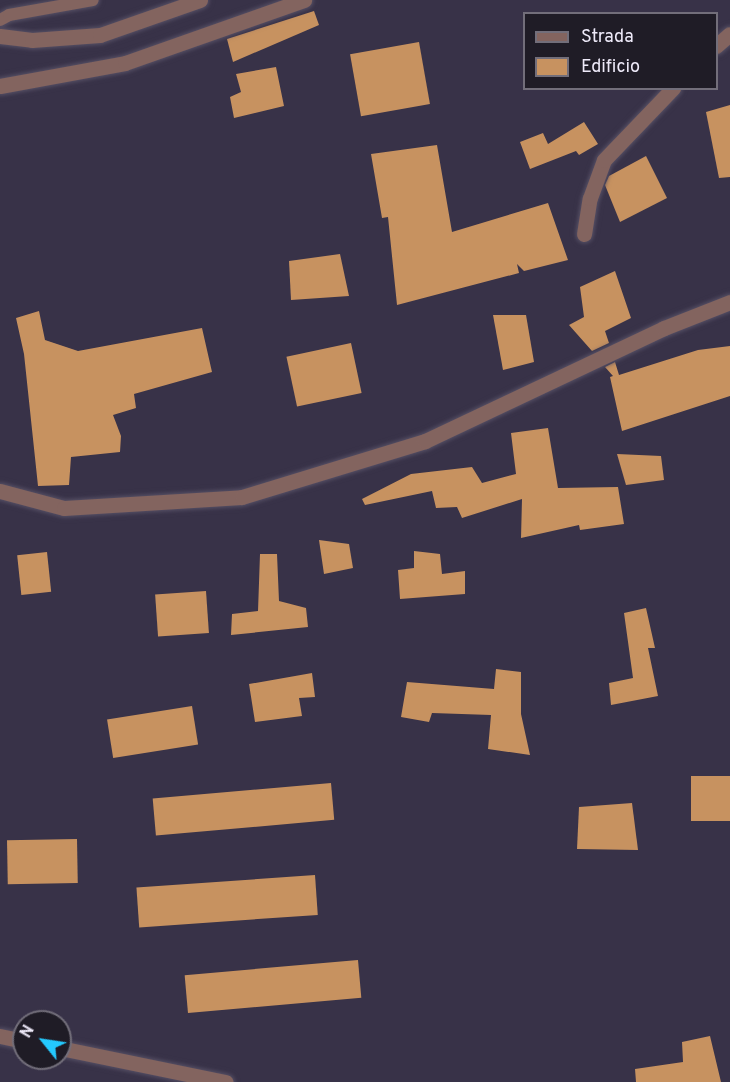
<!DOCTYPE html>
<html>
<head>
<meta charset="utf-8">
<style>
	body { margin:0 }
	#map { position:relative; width:730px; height:1082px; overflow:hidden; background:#383248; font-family:Overpass,sans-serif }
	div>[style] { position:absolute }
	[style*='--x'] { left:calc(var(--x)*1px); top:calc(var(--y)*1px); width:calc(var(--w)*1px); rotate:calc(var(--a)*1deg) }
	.building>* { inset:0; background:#c79260; transform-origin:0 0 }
	.roads { filter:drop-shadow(0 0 2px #554f64) drop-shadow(0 0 2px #554f64) }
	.service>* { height:12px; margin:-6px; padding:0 6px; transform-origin:6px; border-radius:6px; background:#83645f }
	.minor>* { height:15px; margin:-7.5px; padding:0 7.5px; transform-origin:7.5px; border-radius:7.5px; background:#83645f }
	.tertiary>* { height:15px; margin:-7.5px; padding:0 7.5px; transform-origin:7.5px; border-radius:7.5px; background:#83645f }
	span { translate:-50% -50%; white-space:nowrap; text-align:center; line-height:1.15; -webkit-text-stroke:6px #1f1c26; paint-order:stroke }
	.legend { position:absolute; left:523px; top:12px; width:195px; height:78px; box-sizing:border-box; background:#1f1c26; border:2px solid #726e7a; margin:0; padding:8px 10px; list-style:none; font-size:18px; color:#eeeaf9 }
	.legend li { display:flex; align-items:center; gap:12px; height:30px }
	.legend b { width:30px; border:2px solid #726e7a }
	.north { position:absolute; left:12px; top:1010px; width:60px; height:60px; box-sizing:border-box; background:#1f1c26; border:2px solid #726e7a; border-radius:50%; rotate:300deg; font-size:16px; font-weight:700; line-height:24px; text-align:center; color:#eeeaf9 }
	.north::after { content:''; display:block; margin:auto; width:21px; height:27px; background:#24c9fe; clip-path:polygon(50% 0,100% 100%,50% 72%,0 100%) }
</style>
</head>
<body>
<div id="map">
	<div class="building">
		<div style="clip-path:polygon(314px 11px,319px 25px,233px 62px,227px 39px)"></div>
		<div style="left:419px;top:42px;width:63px;height:70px;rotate:80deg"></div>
		<div style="clip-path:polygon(276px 67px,284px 106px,234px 118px,230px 97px,241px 92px,236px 74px)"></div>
		<div style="clip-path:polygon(730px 105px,730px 177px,719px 178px,706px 112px)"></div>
		<div style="clip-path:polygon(584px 122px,598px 144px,579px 155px,576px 151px,530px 169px,520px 142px,543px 133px,548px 144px)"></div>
		<div style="clip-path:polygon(437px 145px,452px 232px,548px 203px,568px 260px,524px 271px,517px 264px,519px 273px,397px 305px,388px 217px,382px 218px,371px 154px)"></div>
		<div style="clip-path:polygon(646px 156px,667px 198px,620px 222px,605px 185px,609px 176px)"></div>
		<div style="clip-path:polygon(340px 254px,349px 296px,291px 300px,289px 261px)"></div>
		<div style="clip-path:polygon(615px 271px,631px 318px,605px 331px,609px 343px,592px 351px,569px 325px,584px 317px,580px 287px)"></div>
		<div style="clip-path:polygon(39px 311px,45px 340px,78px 351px,202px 328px,212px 372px,134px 394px,136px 408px,113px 415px,121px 436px,120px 452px,71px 457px,69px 485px,38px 486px,24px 354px,16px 318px)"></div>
		<div style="clip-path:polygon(493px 315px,526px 315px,534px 362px,503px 370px)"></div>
		<div style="left:351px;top:343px;width:51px;height:66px;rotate:78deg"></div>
		<div style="clip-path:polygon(730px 346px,730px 396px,622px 431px,610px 377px,613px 376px,605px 367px,615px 362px,619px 375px,698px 350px)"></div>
		<div style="clip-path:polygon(548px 428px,558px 488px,618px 487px,624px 524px,580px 530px,579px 525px,521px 538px,522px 499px,462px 518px,457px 507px,436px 508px,432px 491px,365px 505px,362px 499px,411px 474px,472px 467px,482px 483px,516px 474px,511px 433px)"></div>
		<div style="clip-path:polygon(617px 454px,661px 456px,664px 480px,626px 485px)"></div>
		<div style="clip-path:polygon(319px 540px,349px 544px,353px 568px,324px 574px)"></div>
		<div style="clip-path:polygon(414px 551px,440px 554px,442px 574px,465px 571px,465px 594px,400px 599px,398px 570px,414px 568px)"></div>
		<div style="left:47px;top:552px;width:40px;height:30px;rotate:84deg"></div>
		<div style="clip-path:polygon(260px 554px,277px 554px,279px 601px,306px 608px,308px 627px,231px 635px,232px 614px,258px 611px)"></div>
		<div style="left:206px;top:591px;width:42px;height:51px;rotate:86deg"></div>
		<div style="clip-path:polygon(646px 608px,655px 648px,648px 648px,658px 696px,611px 705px,609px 683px,633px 678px,624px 613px)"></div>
		<div style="clip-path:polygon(496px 669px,521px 672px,521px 714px,530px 755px,488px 749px,491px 715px,432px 713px,429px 722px,401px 717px,407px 682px,494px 689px)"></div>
		<div style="clip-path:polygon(312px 673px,315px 697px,299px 698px,302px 716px,255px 722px,249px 684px)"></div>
		<div style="left:192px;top:706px;width:39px;height:86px;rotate:81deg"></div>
		<div style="left:730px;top:776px;width:45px;height:39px;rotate:90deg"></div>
		<div style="left:331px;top:783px;width:37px;height:179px;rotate:85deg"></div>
		<div style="clip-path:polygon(632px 803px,638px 850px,577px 849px,579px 807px)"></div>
		<div style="left:77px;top:839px;width:44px;height:70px;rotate:89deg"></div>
		<div style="left:315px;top:875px;width:40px;height:179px;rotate:86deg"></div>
		<div style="left:358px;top:960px;width:38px;height:174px;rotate:85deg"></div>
		<div style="clip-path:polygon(710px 1036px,721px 1082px,636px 1082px,635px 1069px,683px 1062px,682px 1042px)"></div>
	</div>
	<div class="roads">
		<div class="service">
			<div style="--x:0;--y:20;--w:10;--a:-29"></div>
			<div style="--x:9;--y:15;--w:85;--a:-10.1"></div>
		</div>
		<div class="minor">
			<div style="--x:716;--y:46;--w:18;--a:-41"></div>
			<div style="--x:0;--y:86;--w:127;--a:-10.4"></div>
			<div style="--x:125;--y:63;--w:190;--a:-19.4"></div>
			<div style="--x:584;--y:234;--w:36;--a:-81"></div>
			<div style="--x:590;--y:198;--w:40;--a:-69.8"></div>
			<div style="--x:604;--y:160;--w:100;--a:-46.2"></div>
			<div style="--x:0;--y:1036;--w:25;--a:12"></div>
			<div style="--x:60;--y:1048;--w:169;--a:11.6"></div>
		</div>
		<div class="tertiary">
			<div style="--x:0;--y:36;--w:32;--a:7"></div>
			<div style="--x:32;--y:40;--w:68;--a:-4.2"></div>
			<div style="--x:100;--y:35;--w:106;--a:-19.3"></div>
			<div style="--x:0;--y:491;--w:66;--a:14.9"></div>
			<div style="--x:64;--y:508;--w:178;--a:-3.5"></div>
			<div style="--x:242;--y:497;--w:191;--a:-17"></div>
			<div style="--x:425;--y:441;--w:264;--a:-25.3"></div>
			<div style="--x:664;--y:328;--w:71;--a:-21.5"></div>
		</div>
	</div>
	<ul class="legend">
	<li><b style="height:8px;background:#83645f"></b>Strada</li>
	<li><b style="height:16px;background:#c79260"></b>Edificio</li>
	</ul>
	<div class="north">N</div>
</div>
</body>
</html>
